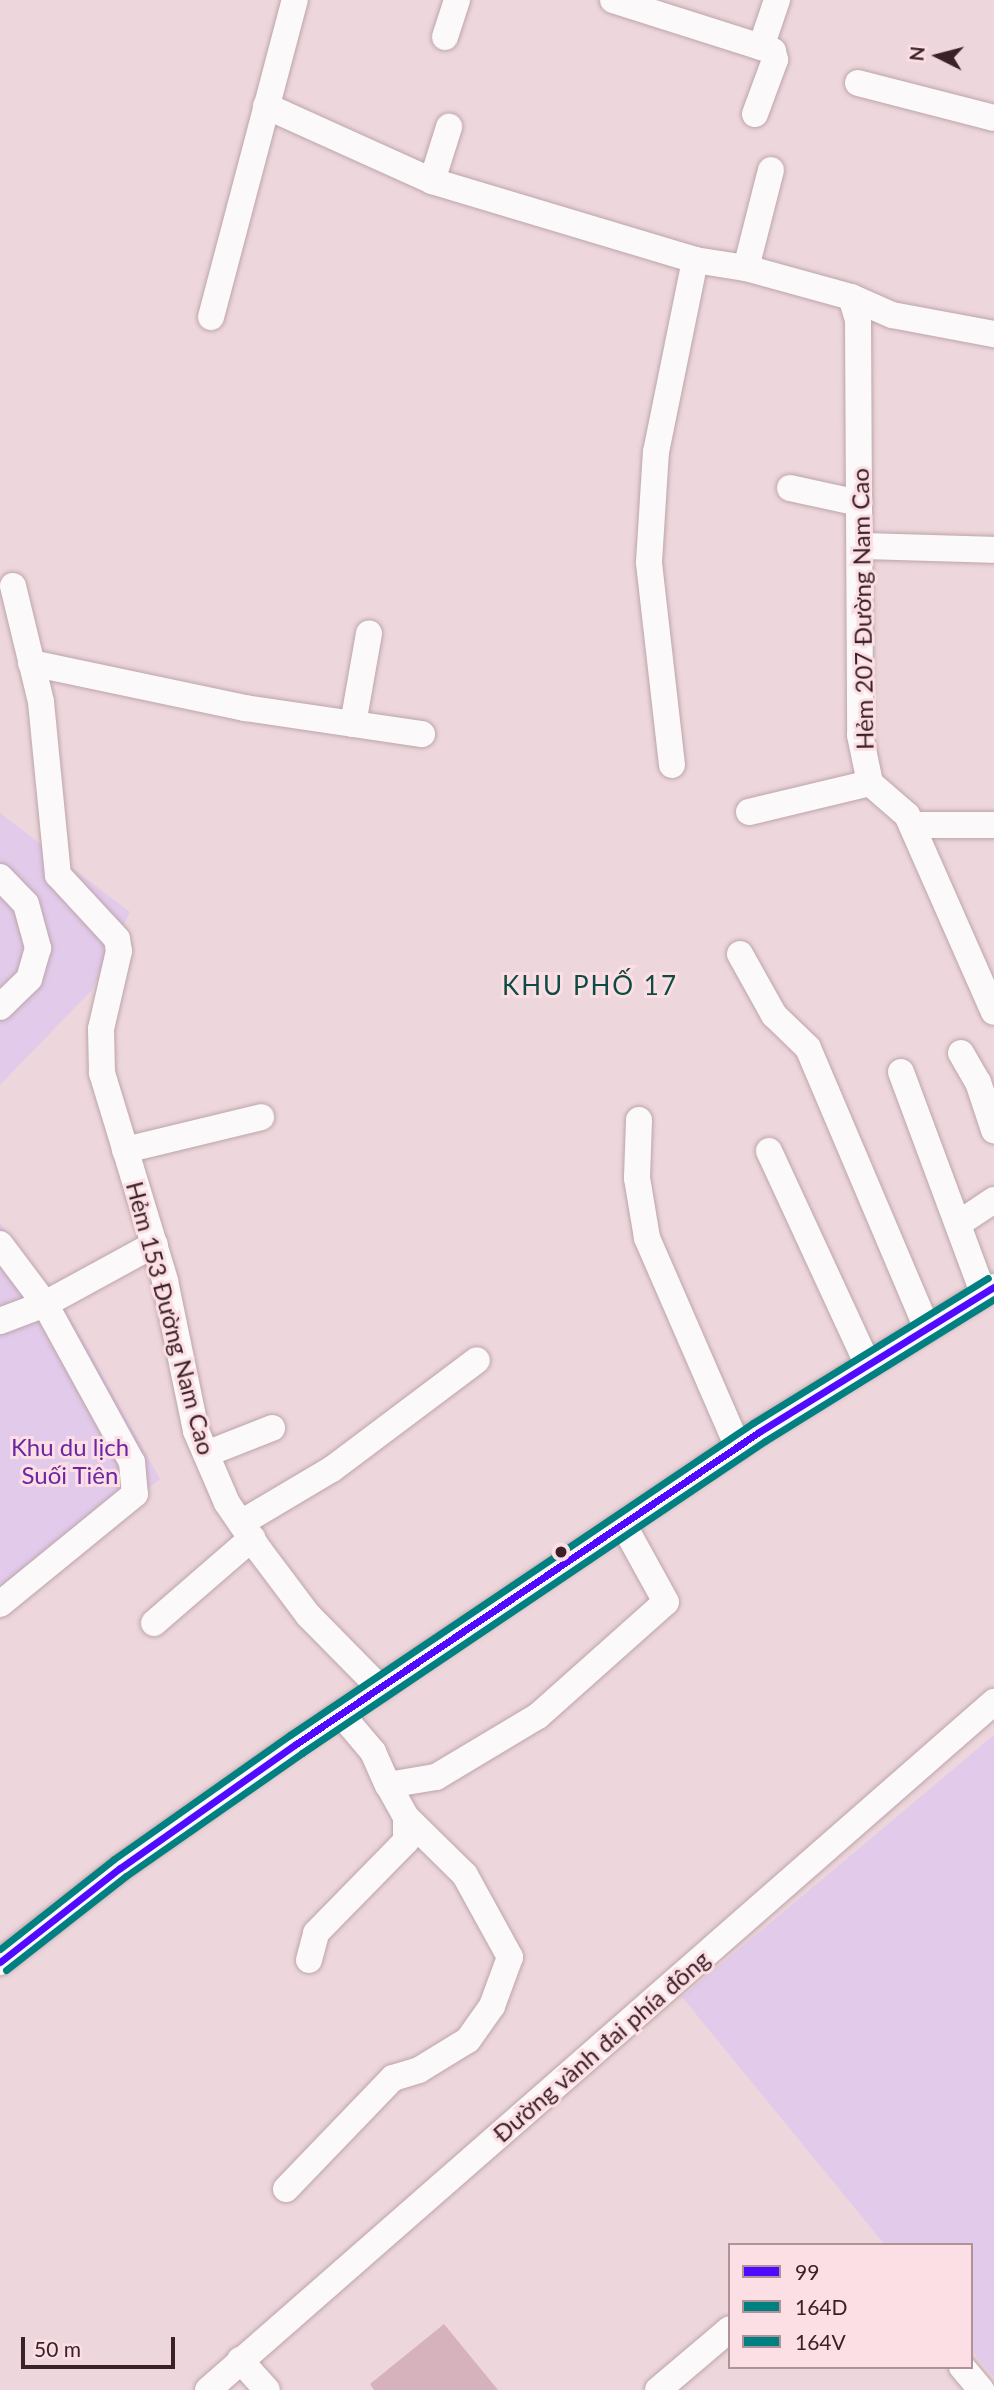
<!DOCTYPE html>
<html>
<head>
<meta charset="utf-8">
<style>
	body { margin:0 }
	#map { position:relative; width:994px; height:2390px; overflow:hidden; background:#eed7dc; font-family:Lato,sans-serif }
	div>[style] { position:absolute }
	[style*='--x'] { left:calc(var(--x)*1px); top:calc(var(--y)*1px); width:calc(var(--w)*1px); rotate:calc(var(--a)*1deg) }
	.green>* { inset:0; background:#e2caeb }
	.building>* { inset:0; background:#d5b2bc }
	.roads { filter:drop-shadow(0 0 2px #bca5aa) drop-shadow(0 0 2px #bca5aa) }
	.minor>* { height:26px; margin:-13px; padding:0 13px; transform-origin:13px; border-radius:13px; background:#fcf9fa }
	.bus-1>* { height:7px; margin:-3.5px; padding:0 3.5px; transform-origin:3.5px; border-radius:3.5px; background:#4f0aff }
	.bus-2>* { height:7px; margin:-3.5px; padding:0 3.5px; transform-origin:3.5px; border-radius:3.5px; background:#008080 }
	.bus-3>* { height:7px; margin:-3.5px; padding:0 3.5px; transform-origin:3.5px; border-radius:3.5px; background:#008080 }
	.dots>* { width:19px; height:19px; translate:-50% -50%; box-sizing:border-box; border:4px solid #fcdfe4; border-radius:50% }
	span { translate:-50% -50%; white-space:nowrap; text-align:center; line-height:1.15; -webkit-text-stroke:6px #fcdfe4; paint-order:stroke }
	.street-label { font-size:24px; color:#3b2127 }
	.park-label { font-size:24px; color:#6b26a4 }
	.neighbourhood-label { font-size:26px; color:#0e4b44; letter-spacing:2px }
	.legend { position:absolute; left:728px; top:2243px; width:245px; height:126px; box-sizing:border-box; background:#fcdfe4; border:2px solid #af9398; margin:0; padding:9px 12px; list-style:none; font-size:21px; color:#3b2127 }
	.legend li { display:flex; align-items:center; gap:14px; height:35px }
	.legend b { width:35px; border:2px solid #af9398 }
	.north { position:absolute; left:903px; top:21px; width:70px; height:70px; -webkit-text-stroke:5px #fcdfe4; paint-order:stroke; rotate:276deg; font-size:19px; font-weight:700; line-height:28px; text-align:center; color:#3b2127 }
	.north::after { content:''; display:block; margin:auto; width:24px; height:32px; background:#3b2127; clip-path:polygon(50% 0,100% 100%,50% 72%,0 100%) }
	.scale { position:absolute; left:21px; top:2337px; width:154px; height:32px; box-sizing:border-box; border:4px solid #3b2127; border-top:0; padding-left:9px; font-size:21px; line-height:24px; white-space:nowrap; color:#3b2127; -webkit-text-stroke:5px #fcdfe4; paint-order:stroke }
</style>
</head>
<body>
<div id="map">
	<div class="green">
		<div style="clip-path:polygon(0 813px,130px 912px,92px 990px,0 1085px)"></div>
		<div style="clip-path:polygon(0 1223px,68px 1313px,160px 1479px,0 1607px)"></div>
		<div style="clip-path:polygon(994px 1735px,994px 2377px,971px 2350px,971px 2245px,885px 2245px,682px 1997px)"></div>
	</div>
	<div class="building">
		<div style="clip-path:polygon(444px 2324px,498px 2390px,374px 2390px,370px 2384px)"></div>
	</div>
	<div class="roads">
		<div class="minor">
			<div style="--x:613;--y:0;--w:155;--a:17.6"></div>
			<div style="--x:445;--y:37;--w:39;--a:-72"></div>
			<div style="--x:858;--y:83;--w:140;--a:14.4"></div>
			<div style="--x:266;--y:106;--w:182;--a:24.3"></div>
			<div style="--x:432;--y:181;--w:275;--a:16.7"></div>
			<div style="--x:695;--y:260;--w:52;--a:8.9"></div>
			<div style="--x:746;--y:268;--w:109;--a:15.4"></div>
			<div style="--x:851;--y:297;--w:45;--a:23.7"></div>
			<div style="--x:892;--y:315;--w:104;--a:10.6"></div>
			<div style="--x:755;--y:114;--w:58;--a:-69.7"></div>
			<div style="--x:775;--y:60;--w:9;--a:-103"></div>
			<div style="--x:773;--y:51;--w:13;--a:-162"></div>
			<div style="--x:761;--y:47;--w:50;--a:-71.2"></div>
			<div style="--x:432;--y:181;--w:57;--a:-72.5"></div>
			<div style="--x:746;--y:268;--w:101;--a:-75.7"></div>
			<div style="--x:851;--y:297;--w:24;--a:73"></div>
			<div style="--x:858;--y:320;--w:415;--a:89.7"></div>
			<div style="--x:860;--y:735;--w:49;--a:78.2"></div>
			<div style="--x:870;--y:783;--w:49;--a:40.9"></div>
			<div style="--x:907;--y:815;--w:215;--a:66.2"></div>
			<div style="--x:211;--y:317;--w:328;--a:-75.2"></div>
			<div style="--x:790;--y:488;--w:71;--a:12.3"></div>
			<div style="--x:861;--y:546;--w:133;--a:1.7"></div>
			<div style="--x:13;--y:586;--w:119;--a:76.4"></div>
			<div style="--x:41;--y:702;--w:174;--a:84.4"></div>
			<div style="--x:58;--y:875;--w:87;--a:47.3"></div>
			<div style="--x:117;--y:939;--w:12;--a:81"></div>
			<div style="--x:119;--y:951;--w:80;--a:103"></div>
			<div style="--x:101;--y:1029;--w:44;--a:88.7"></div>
			<div style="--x:102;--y:1073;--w:217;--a:73.1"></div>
			<div style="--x:165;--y:1281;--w:153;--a:78.3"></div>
			<div style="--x:196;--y:1431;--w:78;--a:66.7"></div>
			<div style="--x:227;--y:1503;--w:58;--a:55.5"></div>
			<div style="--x:260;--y:1551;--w:80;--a:53.1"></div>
			<div style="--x:308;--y:1615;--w:103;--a:45.4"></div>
			<div style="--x:31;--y:663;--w:219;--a:11.9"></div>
			<div style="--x:245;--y:708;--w:179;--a:8.4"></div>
			<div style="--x:353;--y:724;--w:92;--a:-80"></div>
			<div style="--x:672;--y:765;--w:204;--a:-96.5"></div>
			<div style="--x:649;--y:562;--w:110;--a:-86.4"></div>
			<div style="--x:656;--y:452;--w:196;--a:-78.5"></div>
			<div style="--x:749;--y:812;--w:124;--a:-13.5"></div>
			<div style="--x:912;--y:825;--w:82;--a:0"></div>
			<div style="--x:0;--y:877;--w:37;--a:46"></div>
			<div style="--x:26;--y:904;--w:46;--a:74.7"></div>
			<div style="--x:38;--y:948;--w:32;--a:106"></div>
			<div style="--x:29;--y:979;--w:40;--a:136"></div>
			<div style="--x:740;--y:954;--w:70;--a:60.9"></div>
			<div style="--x:774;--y:1015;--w:47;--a:44.1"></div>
			<div style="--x:808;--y:1048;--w:304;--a:67"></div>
			<div style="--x:961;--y:1053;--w:34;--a:60"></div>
			<div style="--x:978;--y:1082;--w:51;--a:71.6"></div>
			<div style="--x:901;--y:1072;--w:236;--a:69.6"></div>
			<div style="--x:639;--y:1120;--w:58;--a:92"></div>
			<div style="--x:637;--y:1178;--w:61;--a:80.5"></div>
			<div style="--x:647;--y:1238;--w:228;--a:66.5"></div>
			<div style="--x:125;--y:1150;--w:140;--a:-13.6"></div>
			<div style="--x:769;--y:1151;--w:236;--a:65.2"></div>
			<div style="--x:958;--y:1224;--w:43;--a:-33.7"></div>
			<div style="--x:0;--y:1244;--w:75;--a:53.1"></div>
			<div style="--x:45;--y:1304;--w:125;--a:-28.6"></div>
			<div style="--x:0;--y:1321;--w:48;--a:-20.7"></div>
			<div style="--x:45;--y:1304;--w:180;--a:61.2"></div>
			<div style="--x:132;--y:1462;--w:32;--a:85"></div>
			<div style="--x:135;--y:1494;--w:174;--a:140.8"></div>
			<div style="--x:206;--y:1454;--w:71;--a:-21.5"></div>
			<div style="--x:241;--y:1523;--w:106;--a:-30.7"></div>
			<div style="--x:332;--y:1469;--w:181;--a:-36.9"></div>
			<div style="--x:154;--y:1623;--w:130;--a:-40.9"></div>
			<div style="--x:341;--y:1714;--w:50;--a:49.9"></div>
			<div style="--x:373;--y:1752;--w:36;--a:66"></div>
			<div style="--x:388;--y:1785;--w:49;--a:-9.5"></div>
			<div style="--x:436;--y:1777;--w:119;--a:-30.9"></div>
			<div style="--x:538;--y:1716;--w:171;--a:-41.7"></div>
			<div style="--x:666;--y:1602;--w:89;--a:-118.9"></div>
			<div style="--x:309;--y:1960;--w:28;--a:-75"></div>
			<div style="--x:316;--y:1933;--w:129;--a:-45.6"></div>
			<div style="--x:406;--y:1841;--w:24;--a:-90"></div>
			<div style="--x:0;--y:1962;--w:152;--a:-38.1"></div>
			<div style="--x:120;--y:1868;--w:215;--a:-35.2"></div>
			<div style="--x:296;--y:1744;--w:558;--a:-33.97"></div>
			<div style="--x:759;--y:1432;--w:276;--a:-31.7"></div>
			<div style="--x:286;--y:2189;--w:154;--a:-46.1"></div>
			<div style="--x:393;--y:2078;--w:27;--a:-17"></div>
			<div style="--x:419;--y:2070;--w:57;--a:-31.5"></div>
			<div style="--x:468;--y:2040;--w:42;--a:-54.8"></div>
			<div style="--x:492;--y:2006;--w:52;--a:-69.8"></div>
			<div style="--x:510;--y:1957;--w:94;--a:-118.8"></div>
			<div style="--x:465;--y:1875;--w:83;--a:-135.5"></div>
			<div style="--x:406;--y:1817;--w:37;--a:-119"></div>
			<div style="--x:240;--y:2360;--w:40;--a:48"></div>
			<div style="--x:962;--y:2367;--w:30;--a:50"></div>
			<div style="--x:208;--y:2390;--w:1045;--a:-41.2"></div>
			<div style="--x:658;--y:2390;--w:94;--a:-40.3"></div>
		</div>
	</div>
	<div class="bus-1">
		<div style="--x:0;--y:1962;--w:152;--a:-38.1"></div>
		<div style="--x:120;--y:1868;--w:215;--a:-35.2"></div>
		<div style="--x:296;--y:1744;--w:558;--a:-33.97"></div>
		<div style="--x:759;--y:1432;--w:276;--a:-31.7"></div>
	</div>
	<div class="bus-2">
		<div style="--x:6;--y:1970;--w:152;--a:-38.1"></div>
		<div style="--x:126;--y:1876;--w:215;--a:-34.9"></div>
		<div style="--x:302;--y:1753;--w:558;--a:-33.97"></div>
		<div style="--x:765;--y:1441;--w:269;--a:-31.8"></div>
	</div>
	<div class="bus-3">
		<div style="--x:0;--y:1949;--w:145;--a:-38.3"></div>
		<div style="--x:114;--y:1859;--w:215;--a:-35.2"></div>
		<div style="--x:290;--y:1735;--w:558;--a:-33.97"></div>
		<div style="--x:753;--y:1423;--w:276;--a:-31.7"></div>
	</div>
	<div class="dots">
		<div style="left:561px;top:1552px;background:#3b2127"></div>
	</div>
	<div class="street-label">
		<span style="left:862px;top:609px;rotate:-91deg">Hẻm 207 Đường Nam Cao</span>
		<span style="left:171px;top:1318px;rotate:75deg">Hẻm 153 Đường Nam Cao</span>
		<span style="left:601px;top:2046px;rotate:-41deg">Đường vành đai phía đông</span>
	</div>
	<div class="park-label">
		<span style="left:70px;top:1461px">Khu du lịch<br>Suối Tiên</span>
	</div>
	<div class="neighbourhood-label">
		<span style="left:590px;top:986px">KHU PHỐ 17</span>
	</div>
	<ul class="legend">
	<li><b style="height:9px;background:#4f0aff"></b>99</li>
	<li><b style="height:9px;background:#008080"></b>164D</li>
	<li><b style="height:9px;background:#008080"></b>164V</li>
	</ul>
	<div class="north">N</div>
	<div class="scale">50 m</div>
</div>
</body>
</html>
